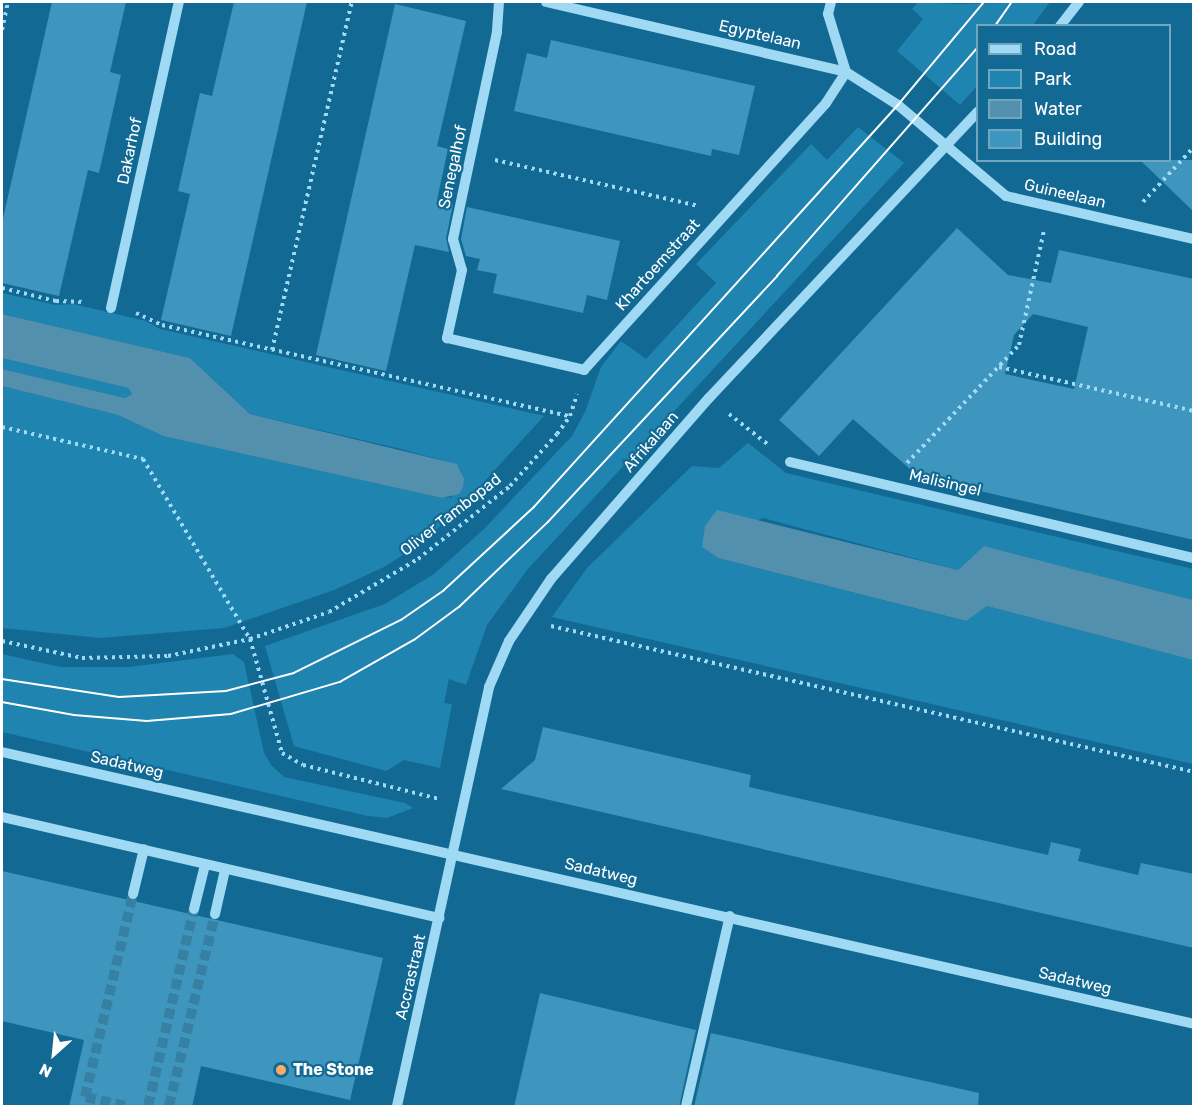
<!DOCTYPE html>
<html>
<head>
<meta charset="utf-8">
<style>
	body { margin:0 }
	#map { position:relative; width:1195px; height:1108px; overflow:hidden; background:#126a94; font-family:Rubik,sans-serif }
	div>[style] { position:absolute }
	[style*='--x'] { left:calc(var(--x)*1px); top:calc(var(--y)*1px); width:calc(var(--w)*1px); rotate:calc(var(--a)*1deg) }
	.green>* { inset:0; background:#2084b1 }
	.water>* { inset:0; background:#5390ae }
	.building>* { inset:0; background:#3e96be }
	.minor-tunnel>* { height:10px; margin-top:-5px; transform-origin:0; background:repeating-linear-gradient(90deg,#3680a4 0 10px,transparent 0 15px) }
	.path>* { height:4px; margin-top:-2px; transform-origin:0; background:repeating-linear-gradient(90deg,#a0d9f3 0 3px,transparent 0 7.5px) }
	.minor>* { height:10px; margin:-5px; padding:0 5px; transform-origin:5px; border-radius:5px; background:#a0d9f3 }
	.tram>* { height:1.5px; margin:-0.75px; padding:0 0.75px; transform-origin:0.75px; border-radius:0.75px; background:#fff }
	.dots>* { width:16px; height:16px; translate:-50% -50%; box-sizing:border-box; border:3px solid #126a94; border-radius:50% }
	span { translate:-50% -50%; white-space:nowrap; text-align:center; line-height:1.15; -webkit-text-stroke:4.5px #126a94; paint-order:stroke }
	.street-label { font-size:16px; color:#fff }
	.poi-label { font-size:16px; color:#fff; font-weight:700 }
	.left { translate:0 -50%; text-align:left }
	.frame { position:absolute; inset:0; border:3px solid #fff; pointer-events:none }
	.legend { position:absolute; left:976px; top:24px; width:195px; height:138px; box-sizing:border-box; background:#126a94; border:2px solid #71a6bf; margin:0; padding:8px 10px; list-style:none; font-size:18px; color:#fff }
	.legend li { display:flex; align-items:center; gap:12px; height:30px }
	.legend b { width:30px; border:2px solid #71a6bf }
	.north { position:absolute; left:24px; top:1024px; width:60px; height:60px; -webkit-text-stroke:4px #126a94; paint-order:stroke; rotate:207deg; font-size:16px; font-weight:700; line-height:24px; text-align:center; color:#fff }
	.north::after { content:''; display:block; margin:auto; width:21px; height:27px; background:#fff; clip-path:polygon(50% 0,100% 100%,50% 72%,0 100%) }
</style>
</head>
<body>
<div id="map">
	<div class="green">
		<div style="clip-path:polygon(918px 2px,956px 4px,1050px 2px,1033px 25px,978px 26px,977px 86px,960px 105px,897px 51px,923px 19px,912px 9px)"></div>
		<div style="clip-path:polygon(858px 127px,904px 163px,527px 570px,487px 625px,466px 685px,449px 679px,444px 703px,452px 704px,440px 768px,404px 760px,386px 771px,294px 746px,265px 646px,385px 604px,434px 574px,483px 530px,572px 436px,585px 412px,601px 367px,621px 341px,646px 359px,716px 283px,696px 264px,811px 144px,827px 160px)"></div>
		<div style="clip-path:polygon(2px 293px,56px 305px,73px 304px,146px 321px,160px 329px,544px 416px,463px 505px,423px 542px,384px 567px,334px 590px,224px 628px,100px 638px,2px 628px,2px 386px,118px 415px,163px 436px,442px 498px,452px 497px,461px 471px,456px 464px,397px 448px,250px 414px,190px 358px,2px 314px)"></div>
		<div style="clip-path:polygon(2px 358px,128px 388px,132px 394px,125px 398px,2px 369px)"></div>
		<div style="clip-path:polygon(748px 443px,786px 473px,1193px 569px,1193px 600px,984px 546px,958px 570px,763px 518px,702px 547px,718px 558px,965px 621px,987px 606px,1193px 660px,1193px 764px,552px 617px,587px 568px,692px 466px,719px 468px)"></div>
		<div style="clip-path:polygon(2px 654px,60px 667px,129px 667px,233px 654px,244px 662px,264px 753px,271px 765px,284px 777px,405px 803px,413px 808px,387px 818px,368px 816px,2px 732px)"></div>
	</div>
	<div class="water">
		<div style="clip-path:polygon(2px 314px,190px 358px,250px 414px,457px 464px,464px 479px,463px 487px,459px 494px,442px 498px,163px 436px,118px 415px,2px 386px,2px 369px,125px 398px,132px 394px,128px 388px,2px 358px)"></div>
		<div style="clip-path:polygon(717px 510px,958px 570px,984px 546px,1193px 600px,1193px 660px,987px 606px,966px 621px,718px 558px,702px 547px,705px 526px)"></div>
	</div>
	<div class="building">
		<div style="clip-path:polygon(52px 2px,126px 2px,110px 72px,121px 75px,99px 173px,88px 170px,59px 296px,2px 283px,2px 223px)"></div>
		<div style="clip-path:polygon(234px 2px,307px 2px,231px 336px,161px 320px,190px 194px,178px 191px,200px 93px,212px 96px)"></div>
		<div style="clip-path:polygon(395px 4px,466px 21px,437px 146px,448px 149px,437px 200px,453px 204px,446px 238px,449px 252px,415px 245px,386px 371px,316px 355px)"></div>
		<div style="clip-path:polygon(551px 40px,755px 86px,739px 155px,712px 149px,711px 156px,514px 111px,527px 53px,547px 58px)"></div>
		<div style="clip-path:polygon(1140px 160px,1194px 160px,1194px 212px)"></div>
		<div style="clip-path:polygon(467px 207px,620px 241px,607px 300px,587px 295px,583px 313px,493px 293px,497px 274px,477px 270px,480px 259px,466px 256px,461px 239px)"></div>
		<div style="clip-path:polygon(evenodd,957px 228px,1008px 275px,1051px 283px,1059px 250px,1194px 279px,1194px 540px,919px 477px,853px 419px,819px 456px,779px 420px,957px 228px,1033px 314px,1088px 327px,1074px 389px,1005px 374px,1014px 335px,1033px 314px)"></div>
		<div style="clip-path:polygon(543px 727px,751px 775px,749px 787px,1048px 855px,1051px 842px,1081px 849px,1078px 861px,1138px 875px,1141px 863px,1194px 874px,1194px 948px,501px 789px,535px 760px)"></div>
		<div style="clip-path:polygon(2px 871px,383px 958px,350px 1100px,201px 1066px,192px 1107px,69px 1107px,84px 1040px,2px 1021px)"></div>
		<div style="clip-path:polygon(540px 993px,696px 1030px,679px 1107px,514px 1107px)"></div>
		<div style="clip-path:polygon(711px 1033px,979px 1093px,978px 1107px,694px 1107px)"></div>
	</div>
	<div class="minor-tunnel">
		<div style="--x:125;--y:1106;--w:41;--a:-167.3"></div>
		<div style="--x:85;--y:1097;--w:209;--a:-76.7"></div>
		<div style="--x:148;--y:1106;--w:202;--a:-76.9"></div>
		<div style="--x:169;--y:1106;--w:197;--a:-76.5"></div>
	</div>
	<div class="path">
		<div style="--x:2;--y:30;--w:29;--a:-78"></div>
		<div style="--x:495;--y:160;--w:209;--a:12.7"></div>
		<div style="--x:1143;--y:202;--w:75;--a:-47.2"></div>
		<div style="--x:2;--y:288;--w:56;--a:13.5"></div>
		<div style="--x:56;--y:301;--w:29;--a:2"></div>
		<div style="--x:136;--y:313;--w:29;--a:25"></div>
		<div style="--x:162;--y:325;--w:418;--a:12.6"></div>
		<div style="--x:272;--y:350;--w:357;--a:-77.1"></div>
		<div style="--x:999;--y:367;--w:200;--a:12.7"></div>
		<div style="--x:729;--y:414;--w:52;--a:38"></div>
		<div style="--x:2;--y:427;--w:145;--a:12.8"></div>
		<div style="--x:143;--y:459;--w:209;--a:59.3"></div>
		<div style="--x:250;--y:639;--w:118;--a:74.3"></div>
		<div style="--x:282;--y:753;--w:24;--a:30"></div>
		<div style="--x:303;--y:765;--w:140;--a:14"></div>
		<div style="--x:907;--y:463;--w:163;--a:-46.5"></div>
		<div style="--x:1019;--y:345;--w:118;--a:-77.7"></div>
		<div style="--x:551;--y:626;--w:659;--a:12.79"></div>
		<div style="--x:2;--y:641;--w:82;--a:12"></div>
		<div style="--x:82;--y:658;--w:86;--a:-1.3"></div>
		<div style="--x:168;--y:656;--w:84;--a:-11.7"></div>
		<div style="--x:250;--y:639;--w:83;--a:-18.9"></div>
		<div style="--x:329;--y:612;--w:104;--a:-30.8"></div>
		<div style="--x:418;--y:559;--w:117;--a:-38.4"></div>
		<div style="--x:510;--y:486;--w:70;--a:-47.9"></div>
		<div style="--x:557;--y:434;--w:22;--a:-54"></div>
		<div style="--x:570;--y:416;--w:23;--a:-72"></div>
	</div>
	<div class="minor">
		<div style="--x:499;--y:2;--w:30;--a:94"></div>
		<div style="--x:497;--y:32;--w:212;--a:102"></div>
		<div style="--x:453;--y:239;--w:32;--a:74"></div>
		<div style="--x:462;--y:270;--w:70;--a:102.4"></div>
		<div style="--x:447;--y:338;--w:141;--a:13.1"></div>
		<div style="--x:584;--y:370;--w:360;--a:-47.8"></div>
		<div style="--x:826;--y:103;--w:37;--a:-57"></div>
		<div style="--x:846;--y:72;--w:61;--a:-107.2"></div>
		<div style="--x:828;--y:14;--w:12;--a:-76"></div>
		<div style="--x:546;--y:2;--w:308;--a:13.1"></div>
		<div style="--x:846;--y:72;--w:62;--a:32.4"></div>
		<div style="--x:898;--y:105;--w:141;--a:40.1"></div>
		<div style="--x:1006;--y:196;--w:193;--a:12.9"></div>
		<div style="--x:1060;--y:26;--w:31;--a:-52"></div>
		<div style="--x:111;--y:308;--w:313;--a:-77.5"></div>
		<div style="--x:790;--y:462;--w:415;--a:13.4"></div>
		<div style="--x:2;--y:752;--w:1223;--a:12.85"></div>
		<div style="--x:2;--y:817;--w:449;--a:13"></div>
		<div style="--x:133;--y:894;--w:46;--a:-76.3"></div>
		<div style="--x:194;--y:909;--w:45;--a:-76"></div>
		<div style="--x:215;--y:914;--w:45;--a:-77.2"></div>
		<div style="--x:397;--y:1106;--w:429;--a:-77.6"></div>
		<div style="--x:489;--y:687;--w:50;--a:-66.5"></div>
		<div style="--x:509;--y:641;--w:75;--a:-55.9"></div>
		<div style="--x:551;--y:579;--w:240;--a:-48.9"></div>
		<div style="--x:709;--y:398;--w:393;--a:-46.8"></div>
		<div style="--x:686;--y:1106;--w:195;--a:-77"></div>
	</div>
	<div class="tram">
		<div style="--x:995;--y:26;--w:29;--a:-55"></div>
		<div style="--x:2;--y:679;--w:118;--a:8.7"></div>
		<div style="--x:119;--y:697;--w:107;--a:-3.2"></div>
		<div style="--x:226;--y:691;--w:70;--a:-14.8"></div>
		<div style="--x:294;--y:673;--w:119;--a:-26.4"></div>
		<div style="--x:401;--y:620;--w:51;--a:-34.6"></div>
		<div style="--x:443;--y:591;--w:124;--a:-42.7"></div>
		<div style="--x:534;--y:507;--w:542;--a:-47.84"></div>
		<div style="--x:898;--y:105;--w:134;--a:-50.1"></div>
		<div style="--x:2;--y:702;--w:73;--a:10.2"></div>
		<div style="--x:74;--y:715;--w:73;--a:4.7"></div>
		<div style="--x:147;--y:721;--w:84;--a:-4.8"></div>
		<div style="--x:231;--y:714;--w:114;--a:-16.4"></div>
		<div style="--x:340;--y:682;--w:85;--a:-29.6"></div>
		<div style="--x:414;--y:640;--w:56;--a:-36.3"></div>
		<div style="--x:459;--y:607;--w:123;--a:-43.7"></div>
		<div style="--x:548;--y:522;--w:336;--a:-47"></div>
		<div style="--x:777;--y:276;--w:305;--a:-48.7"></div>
	</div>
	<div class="dots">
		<div style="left:281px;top:1070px;background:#ffac62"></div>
	</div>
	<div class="street-label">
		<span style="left:760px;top:35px;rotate:13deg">Egyptelaan</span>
		<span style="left:130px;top:151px;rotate:-78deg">Dakarhof</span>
		<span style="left:453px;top:167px;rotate:-78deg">Senegalhof</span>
		<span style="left:1065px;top:194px;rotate:13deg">Guineelaan</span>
		<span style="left:658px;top:265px;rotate:-48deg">Khartoemstraat</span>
		<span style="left:651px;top:442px;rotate:-49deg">Afrikalaan</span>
		<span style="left:945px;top:483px;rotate:13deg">Malisingel</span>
		<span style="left:451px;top:515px;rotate:-38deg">Oliver Tambopad</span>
		<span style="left:127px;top:765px;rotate:13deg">Sadatweg</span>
		<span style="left:601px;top:872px;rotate:13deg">Sadatweg</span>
		<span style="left:411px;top:977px;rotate:-77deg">Accrastraat</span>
		<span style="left:1075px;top:981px;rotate:13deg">Sadatweg</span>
	</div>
	<div class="poi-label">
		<span class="left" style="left:293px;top:1070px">The Stone</span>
	</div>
	<div class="frame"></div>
	<ul class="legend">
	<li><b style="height:8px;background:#a0d9f3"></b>Road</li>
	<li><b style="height:16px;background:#2084b1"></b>Park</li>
	<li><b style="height:16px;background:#5390ae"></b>Water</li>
	<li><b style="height:16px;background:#3e96be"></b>Building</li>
	</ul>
	<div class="north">N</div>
</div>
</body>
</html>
